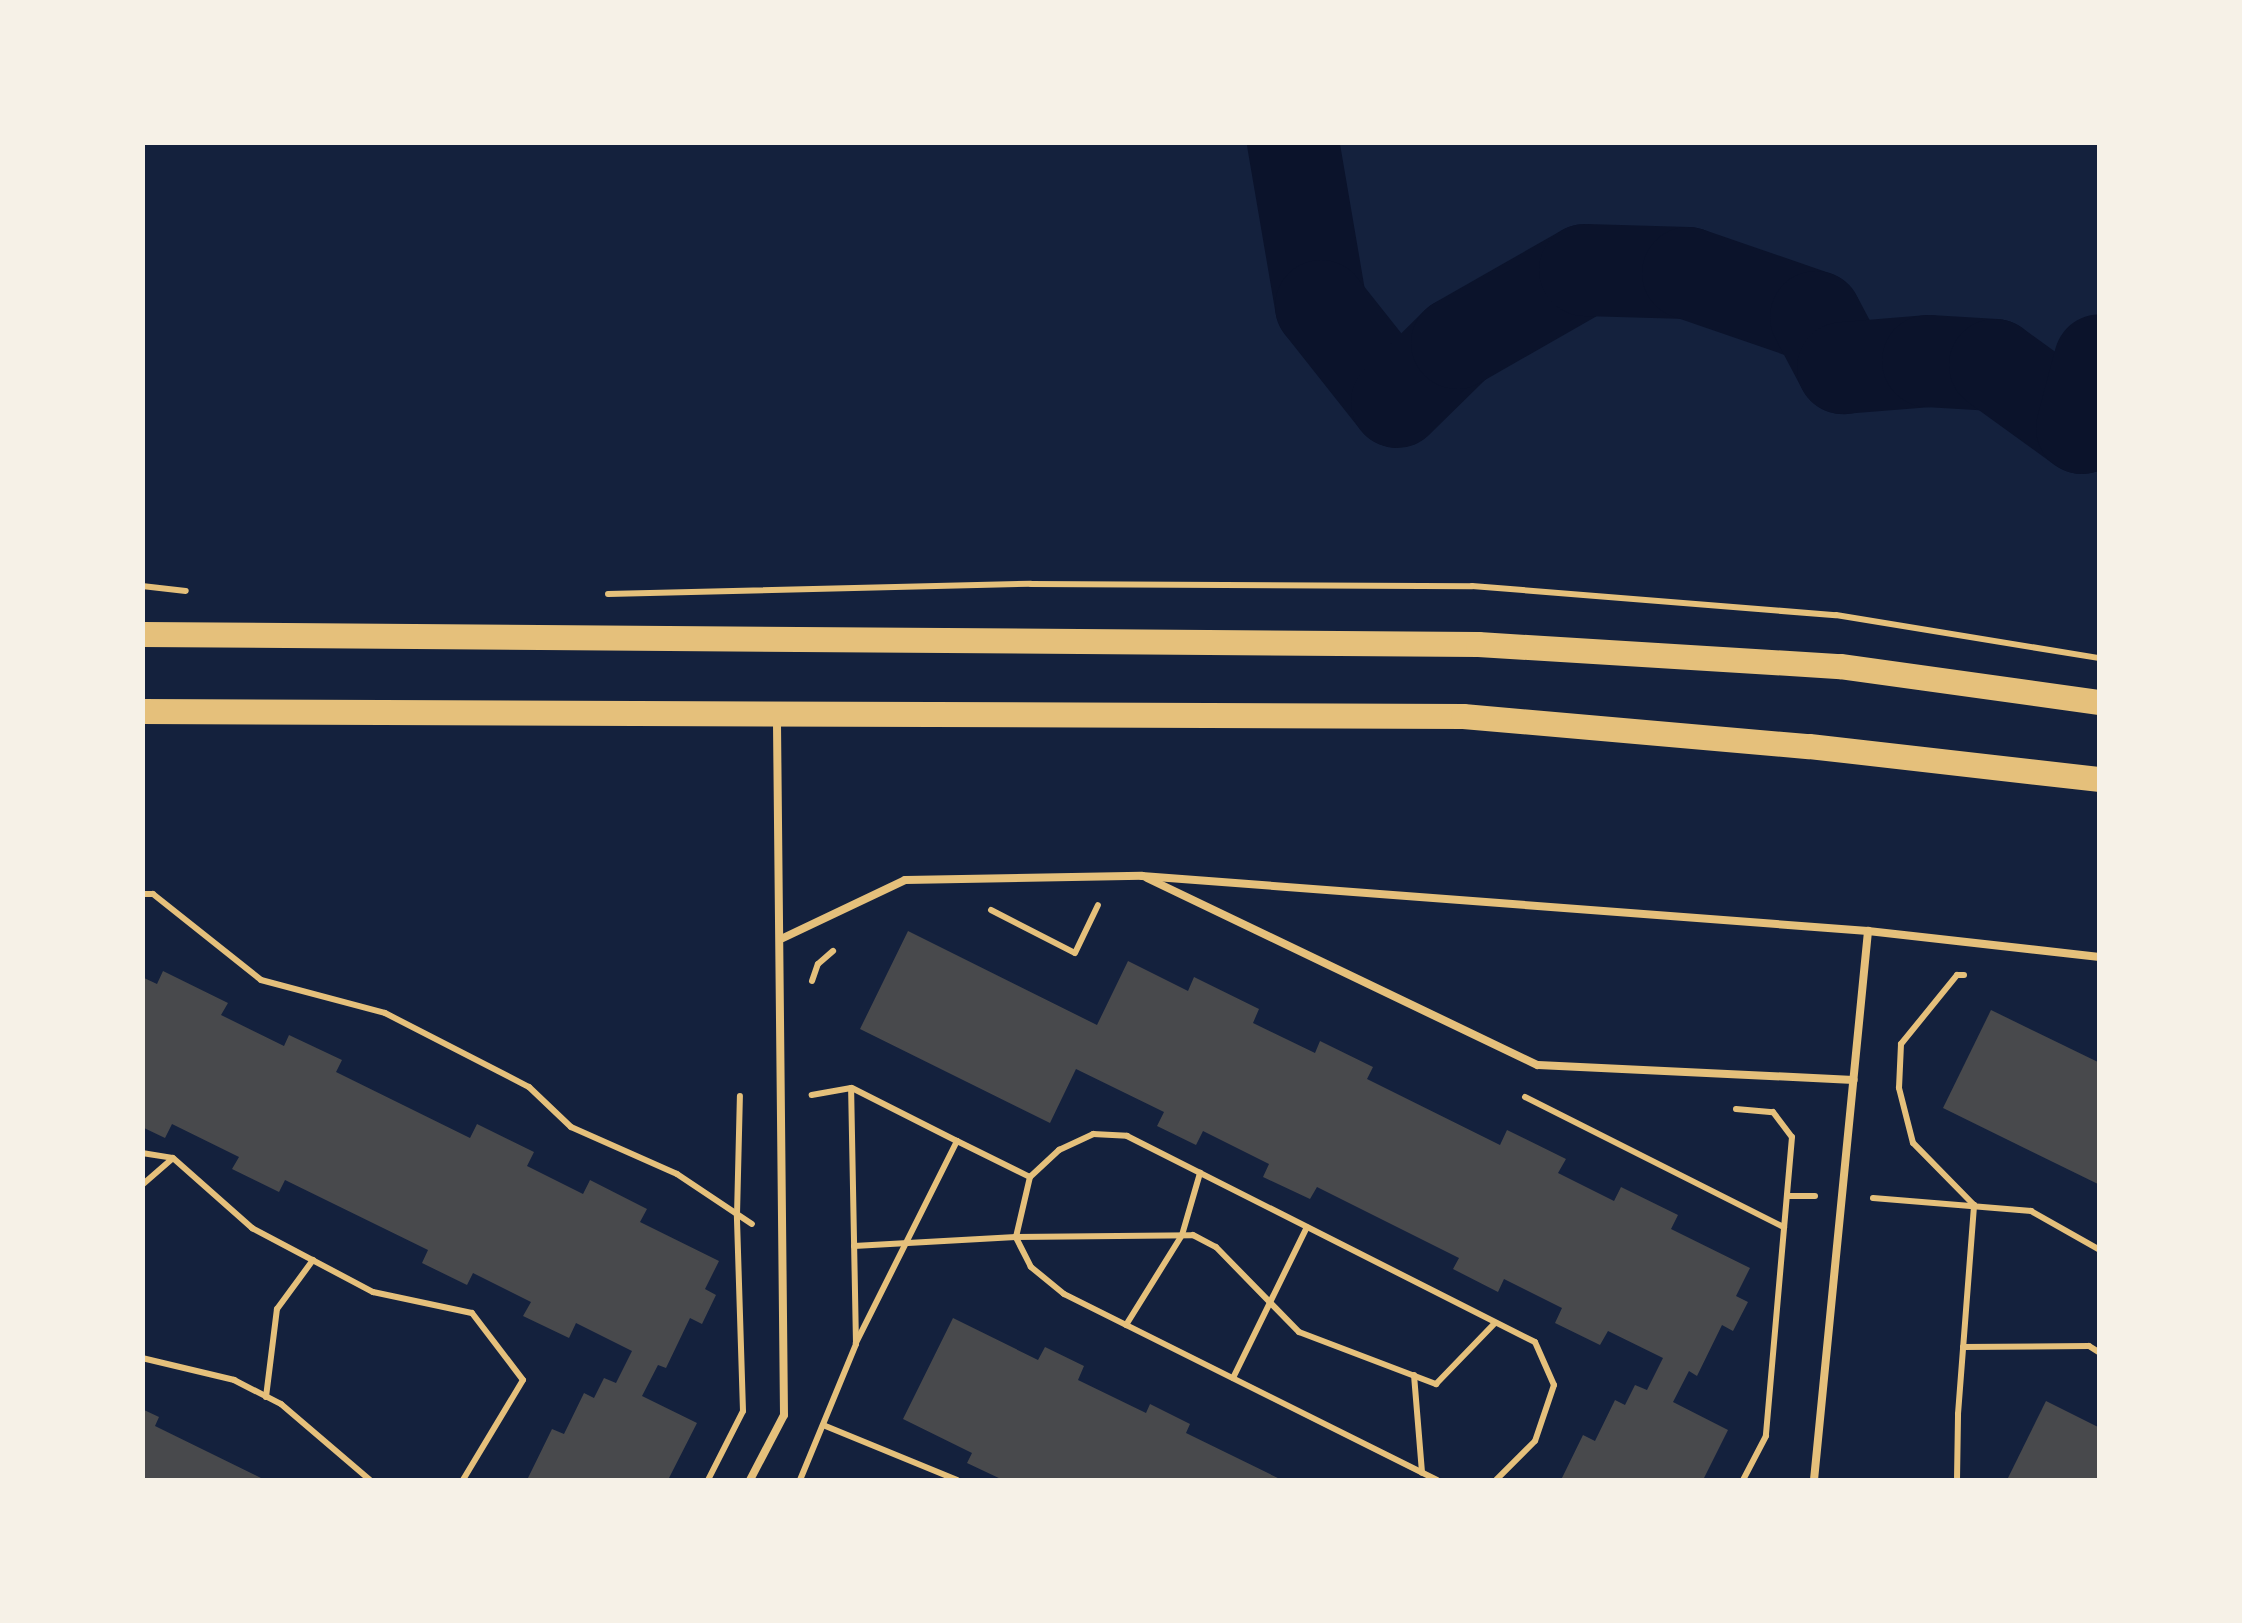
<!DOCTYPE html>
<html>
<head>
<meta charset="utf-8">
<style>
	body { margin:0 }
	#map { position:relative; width:2242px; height:1623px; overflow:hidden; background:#14213d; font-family:"IBM Plex Sans",sans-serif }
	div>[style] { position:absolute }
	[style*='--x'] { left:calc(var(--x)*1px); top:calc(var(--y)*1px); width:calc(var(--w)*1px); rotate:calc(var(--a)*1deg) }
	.river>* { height:92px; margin:-46px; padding:0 46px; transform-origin:46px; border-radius:46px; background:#0b132b }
	.building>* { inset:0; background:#48494c }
	.path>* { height:6px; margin:-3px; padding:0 3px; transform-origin:3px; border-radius:3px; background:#e5c07b }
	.service>* { height:8px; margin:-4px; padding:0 4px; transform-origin:4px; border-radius:4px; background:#e5c07b }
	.primary>* { height:25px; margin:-12.5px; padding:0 12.5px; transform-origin:12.5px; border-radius:12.5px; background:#e5c07b }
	span { translate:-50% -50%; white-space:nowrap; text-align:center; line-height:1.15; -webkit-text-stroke:10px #f6f1e7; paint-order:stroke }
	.frame { position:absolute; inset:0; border:145px solid #f6f1e7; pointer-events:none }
</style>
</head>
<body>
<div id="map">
	<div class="river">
		<div style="--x:1293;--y:142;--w:166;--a:80.3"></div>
		<div style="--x:1321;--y:306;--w:122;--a:51.6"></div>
		<div style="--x:1397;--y:402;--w:84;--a:-44.5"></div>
		<div style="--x:1457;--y:343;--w:147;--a:-29.7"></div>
		<div style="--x:1585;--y:270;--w:103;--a:1.7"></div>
		<div style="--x:1688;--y:273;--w:135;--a:19"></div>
		<div style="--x:1816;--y:317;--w:58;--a:62.1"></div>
		<div style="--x:1843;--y:368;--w:85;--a:-4.7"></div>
		<div style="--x:1928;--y:361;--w:67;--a:3.4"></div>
		<div style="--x:1995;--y:365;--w:107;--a:35.9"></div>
		<div style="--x:2082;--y:428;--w:70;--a:-75.2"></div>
	</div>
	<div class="building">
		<div style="clip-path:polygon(908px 931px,1097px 1025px,1128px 961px,1188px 991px,1194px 977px,1259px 1009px,1253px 1023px,1315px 1053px,1320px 1041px,1373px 1067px,1367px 1079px,1500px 1145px,1507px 1130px,1566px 1159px,1558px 1173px,1614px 1201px,1621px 1187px,1678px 1215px,1671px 1229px,1750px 1268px,1736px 1296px,1748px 1302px,1733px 1331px,1722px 1325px,1697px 1376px,1689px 1371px,1673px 1402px,1728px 1430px,1703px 1480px,1561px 1480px,1583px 1435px,1595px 1441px,1615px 1400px,1625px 1405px,1635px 1385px,1647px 1390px,1663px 1358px,1608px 1331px,1600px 1345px,1555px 1323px,1562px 1308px,1504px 1279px,1498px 1292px,1453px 1269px,1459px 1258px,1317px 1187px,1310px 1199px,1263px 1177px,1269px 1164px,1203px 1131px,1196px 1145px,1157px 1126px,1164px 1112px,1076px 1069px,1050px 1123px,860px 1029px)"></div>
		<div style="clip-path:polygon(163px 971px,228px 1003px,221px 1015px,284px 1046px,289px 1035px,342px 1060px,336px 1072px,470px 1138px,477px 1124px,534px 1152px,527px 1166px,583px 1194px,590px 1180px,647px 1209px,640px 1222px,719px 1261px,705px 1289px,716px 1295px,702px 1324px,690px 1318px,666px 1368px,658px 1365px,642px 1396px,697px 1423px,668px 1480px,527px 1480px,552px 1429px,564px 1434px,584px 1393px,594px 1398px,604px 1378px,616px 1383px,632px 1351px,576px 1323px,569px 1338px,523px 1316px,531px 1302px,473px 1273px,467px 1285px,422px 1263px,428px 1250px,285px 1180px,279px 1192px,232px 1169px,239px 1157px,172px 1124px,165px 1138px,142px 1127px,142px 977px,157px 984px)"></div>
		<div style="clip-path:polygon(1991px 1010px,2100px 1063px,2100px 1185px,1943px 1108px)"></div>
		<div style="clip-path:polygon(953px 1318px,1038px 1360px,1045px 1347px,1084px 1366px,1078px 1380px,1146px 1413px,1150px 1404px,1190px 1424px,1186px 1433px,1282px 1480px,1003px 1480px,967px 1463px,972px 1453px,903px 1419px)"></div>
		<div style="clip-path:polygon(2046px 1401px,2100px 1428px,2100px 1480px,2007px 1480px)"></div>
		<div style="clip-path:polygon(142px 1409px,159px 1417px,155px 1426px,265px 1480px,142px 1480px)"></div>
	</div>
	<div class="path">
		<div style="--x:142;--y:586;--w:44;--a:6.5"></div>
		<div style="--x:608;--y:594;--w:423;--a:-1.4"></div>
		<div style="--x:1031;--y:584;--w:441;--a:0.3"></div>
		<div style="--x:1472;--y:586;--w:365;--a:4.6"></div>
		<div style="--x:1836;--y:615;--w:267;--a:9.3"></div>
		<div style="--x:142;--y:894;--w:11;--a:0"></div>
		<div style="--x:153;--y:894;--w:138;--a:38.5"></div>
		<div style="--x:261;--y:980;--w:128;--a:14.9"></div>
		<div style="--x:385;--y:1013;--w:162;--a:27.2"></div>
		<div style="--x:529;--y:1087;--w:58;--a:43.6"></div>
		<div style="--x:571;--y:1127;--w:116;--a:23.9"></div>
		<div style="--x:677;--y:1174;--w:90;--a:33.7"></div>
		<div style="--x:991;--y:910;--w:94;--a:27.1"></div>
		<div style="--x:1075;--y:953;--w:53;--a:-64.4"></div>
		<div style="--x:812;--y:981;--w:18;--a:-71"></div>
		<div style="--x:818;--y:964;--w:20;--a:-41"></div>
		<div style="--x:852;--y:1088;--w:118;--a:26.8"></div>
		<div style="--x:957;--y:1141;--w:226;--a:116.6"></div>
		<div style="--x:1525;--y:1097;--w:290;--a:26.7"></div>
		<div style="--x:1736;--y:1109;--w:37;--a:5"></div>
		<div style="--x:1773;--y:1112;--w:31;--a:53"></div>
		<div style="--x:1792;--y:1137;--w:300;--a:95"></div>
		<div style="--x:1766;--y:1436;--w:50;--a:117.6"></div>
		<div style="--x:957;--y:1141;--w:81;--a:26.3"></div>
		<div style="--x:142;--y:1153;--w:31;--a:9"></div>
		<div style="--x:173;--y:1158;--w:106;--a:41.5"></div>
		<div style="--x:252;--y:1228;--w:137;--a:27.9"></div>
		<div style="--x:373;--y:1292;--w:101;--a:12"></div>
		<div style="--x:472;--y:1313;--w:84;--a:52.7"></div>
		<div style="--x:523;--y:1380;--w:117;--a:121"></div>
		<div style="--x:142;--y:1185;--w:40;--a:-41"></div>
		<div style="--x:1787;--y:1196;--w:28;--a:0"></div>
		<div style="--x:1873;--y:1198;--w:159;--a:4.7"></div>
		<div style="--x:2031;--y:1211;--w:79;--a:29.5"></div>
		<div style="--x:854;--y:1246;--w:162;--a:-3.2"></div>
		<div style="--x:1016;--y:1237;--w:177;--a:-0.6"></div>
		<div style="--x:1193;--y:1235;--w:26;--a:28"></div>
		<div style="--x:1216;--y:1247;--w:119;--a:45.7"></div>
		<div style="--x:1299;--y:1332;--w:147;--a:20.8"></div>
		<div style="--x:1436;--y:1384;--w:85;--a:-46"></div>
		<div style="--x:1126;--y:1325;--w:106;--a:-58.1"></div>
		<div style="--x:1182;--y:1235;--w:65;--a:-73.8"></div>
		<div style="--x:1963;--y:1347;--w:126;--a:-0.5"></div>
		<div style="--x:2089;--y:1346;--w:13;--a:32"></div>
		<div style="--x:142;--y:1358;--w:95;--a:13.4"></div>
		<div style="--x:234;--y:1380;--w:53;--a:27.1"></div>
		<div style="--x:281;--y:1404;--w:117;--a:40.5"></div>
		<div style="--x:1414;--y:1375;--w:98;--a:85.3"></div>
		<div style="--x:1233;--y:1378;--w:168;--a:-63.9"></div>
		<div style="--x:266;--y:1397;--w:89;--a:-82.9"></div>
		<div style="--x:277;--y:1309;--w:61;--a:-53.7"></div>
		<div style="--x:823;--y:1425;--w:145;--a:22.3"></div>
		<div style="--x:708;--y:1480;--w:77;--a:-63.1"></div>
		<div style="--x:743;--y:1411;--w:196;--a:-91.8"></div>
		<div style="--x:737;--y:1215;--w:119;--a:-88.6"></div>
		<div style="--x:800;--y:1480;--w:147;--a:-67.6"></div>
		<div style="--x:856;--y:1344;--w:256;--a:-91.1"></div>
		<div style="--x:851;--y:1088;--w:40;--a:170"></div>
		<div style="--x:1437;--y:1480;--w:417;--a:-153.5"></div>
		<div style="--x:1064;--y:1294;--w:43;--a:-140.7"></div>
		<div style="--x:1031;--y:1267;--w:34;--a:-117"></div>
		<div style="--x:1016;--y:1237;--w:62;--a:-76.9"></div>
		<div style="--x:1030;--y:1177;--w:40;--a:-43"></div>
		<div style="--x:1059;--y:1150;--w:38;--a:-25"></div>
		<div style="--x:1093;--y:1134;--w:34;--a:3"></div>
		<div style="--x:1127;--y:1136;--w:457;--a:26.8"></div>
		<div style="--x:1535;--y:1342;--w:47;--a:66.2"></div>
		<div style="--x:1554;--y:1385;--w:59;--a:108.7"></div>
		<div style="--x:1535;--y:1441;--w:55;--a:135"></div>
		<div style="--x:1957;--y:1480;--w:66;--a:-89.1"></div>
		<div style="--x:1958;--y:1414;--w:210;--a:-85.6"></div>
		<div style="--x:1974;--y:1205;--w:87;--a:-134.5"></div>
		<div style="--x:1913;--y:1143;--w:57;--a:-104.3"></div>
		<div style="--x:1899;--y:1088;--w:44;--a:-87.4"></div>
		<div style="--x:1901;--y:1044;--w:89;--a:-50.9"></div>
		<div style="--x:1957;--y:975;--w:7;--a:0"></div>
	</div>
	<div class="service">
		<div style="--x:1147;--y:878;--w:433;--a:25.6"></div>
		<div style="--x:1538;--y:1065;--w:316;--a:2.7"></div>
		<div style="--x:783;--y:938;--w:135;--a:-25.4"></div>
		<div style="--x:905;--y:880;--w:237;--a:-1"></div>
		<div style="--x:1142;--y:876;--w:728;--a:4.33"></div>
		<div style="--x:1868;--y:931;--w:233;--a:6.4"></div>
		<div style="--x:750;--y:1480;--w:73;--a:-62.4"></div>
		<div style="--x:784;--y:1415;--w:697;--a:-90.58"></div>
		<div style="--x:1814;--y:1480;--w:552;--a:-84.38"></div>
	</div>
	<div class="primary">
		<div style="--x:142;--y:634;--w:1336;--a:0.43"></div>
		<div style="--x:1478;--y:644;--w:363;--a:3.5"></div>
		<div style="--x:1840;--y:666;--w:262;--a:7.9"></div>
		<div style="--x:142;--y:711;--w:1321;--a:0.22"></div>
		<div style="--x:1463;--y:716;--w:347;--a:5"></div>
		<div style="--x:1809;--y:746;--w:293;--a:6.5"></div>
	</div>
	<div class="frame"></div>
</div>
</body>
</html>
